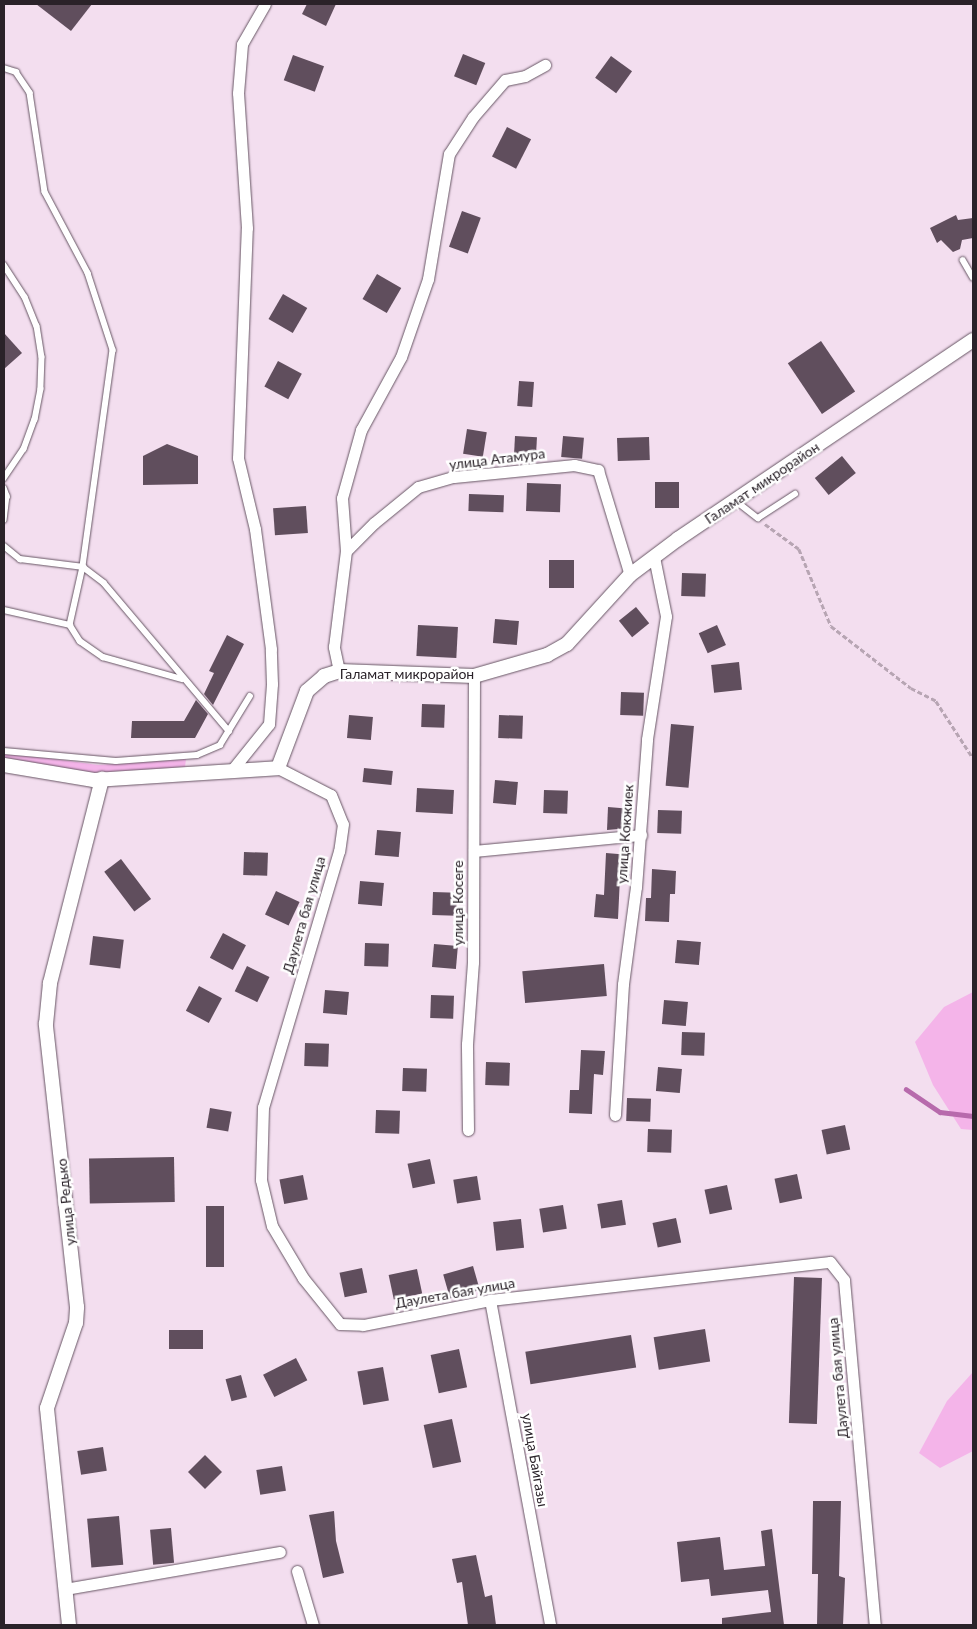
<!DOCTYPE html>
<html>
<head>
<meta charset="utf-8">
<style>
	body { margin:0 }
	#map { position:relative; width:977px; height:1629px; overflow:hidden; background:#f3deef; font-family:Lato,sans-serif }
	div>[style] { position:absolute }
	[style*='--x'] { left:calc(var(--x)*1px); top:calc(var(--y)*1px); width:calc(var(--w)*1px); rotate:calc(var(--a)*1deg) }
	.green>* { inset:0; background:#f4b4e9 }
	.stream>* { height:4.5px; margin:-2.25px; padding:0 2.25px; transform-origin:2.25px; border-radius:2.25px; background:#b76aac }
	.building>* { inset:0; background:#604e5d; transform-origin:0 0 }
	.path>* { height:2.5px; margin-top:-1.25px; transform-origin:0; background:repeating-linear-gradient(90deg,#b7a5b3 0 5px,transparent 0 7.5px) }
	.roads { filter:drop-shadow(0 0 1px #675664) drop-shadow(0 0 1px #675664) }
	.service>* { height:5.5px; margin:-2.75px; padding:0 2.75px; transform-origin:2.75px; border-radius:2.75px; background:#fff }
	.minor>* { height:11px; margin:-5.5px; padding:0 5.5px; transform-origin:5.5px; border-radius:5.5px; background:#fff }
	.tertiary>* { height:14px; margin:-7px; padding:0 7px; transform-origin:7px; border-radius:7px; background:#fff }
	span { translate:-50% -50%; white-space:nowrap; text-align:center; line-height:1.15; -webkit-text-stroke:5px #fff; paint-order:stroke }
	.street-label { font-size:14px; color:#2a2229 }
	.frame { position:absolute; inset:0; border:5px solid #2a2229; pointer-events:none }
</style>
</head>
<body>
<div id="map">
	<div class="green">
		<div style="clip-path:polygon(4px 752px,98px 765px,186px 759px,185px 767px,96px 775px,4px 763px)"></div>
		<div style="clip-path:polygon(973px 992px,973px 1130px,961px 1129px,933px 1085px,915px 1042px,944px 1007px)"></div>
		<div style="clip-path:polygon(973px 1372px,973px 1451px,940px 1468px,919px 1453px,947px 1401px)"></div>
	</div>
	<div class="stream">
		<div style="--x:906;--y:1089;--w:41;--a:34.1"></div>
		<div style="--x:940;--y:1112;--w:33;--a:7"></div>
	</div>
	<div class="building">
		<div style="clip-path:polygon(36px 4px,92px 4px,71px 31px)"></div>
		<div style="clip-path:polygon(307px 4px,336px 4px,326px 26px,302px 14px)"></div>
		<div style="left:463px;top:54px;width:24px;height:24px;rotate:22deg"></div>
		<div style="left:293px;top:55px;width:33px;height:27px;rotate:20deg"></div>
		<div style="left:611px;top:56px;width:26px;height:27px;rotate:36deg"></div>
		<div style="left:507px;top:127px;width:27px;height:33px;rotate:27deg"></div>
		<div style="left:462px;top:211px;width:20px;height:38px;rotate:20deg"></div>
		<div style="clip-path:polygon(956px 215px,958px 220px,973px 218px,973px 238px,962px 240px,960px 249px,953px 252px,941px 240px,937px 243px,930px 228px)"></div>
		<div style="left:377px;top:274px;width:28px;height:29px;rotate:30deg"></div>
		<div style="left:283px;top:294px;width:28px;height:29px;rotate:30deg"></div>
		<div style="clip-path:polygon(4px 333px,22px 353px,4px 369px)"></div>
		<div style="left:821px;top:341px;width:61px;height:40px;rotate:56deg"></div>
		<div style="left:278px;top:361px;width:27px;height:29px;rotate:28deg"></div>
		<div style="left:519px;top:381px;width:15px;height:25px;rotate:4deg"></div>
		<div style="left:467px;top:429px;width:20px;height:25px;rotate:9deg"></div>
		<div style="left:515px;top:436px;width:22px;height:21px;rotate:3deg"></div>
		<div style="left:563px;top:436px;width:21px;height:21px;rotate:5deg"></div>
		<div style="left:649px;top:437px;width:23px;height:32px;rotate:88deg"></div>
		<div style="clip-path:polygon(167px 444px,198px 456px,198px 484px,143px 485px,143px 456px)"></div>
		<div style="left:842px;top:456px;width:22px;height:35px;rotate:51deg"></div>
		<div style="left:655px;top:482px;width:24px;height:26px"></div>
		<div style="left:527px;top:483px;width:34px;height:28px;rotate:2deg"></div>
		<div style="left:469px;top:494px;width:35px;height:17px;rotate:2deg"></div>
		<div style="left:306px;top:506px;width:27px;height:33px;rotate:86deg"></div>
		<div style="left:549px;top:560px;width:25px;height:28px"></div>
		<div style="left:682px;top:573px;width:24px;height:23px;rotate:2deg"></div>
		<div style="left:636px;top:607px;width:21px;height:22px;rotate:51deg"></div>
		<div style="left:495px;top:619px;width:24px;height:24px;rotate:5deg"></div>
		<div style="left:418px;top:625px;width:40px;height:31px;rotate:3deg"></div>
		<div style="left:717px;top:625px;width:22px;height:20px;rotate:66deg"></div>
		<div style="clip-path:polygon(227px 635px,244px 644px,213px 705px,204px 694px,214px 673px,209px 671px)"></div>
		<div style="left:739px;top:662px;width:28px;height:28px;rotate:84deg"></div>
		<div style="left:621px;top:692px;width:23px;height:23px;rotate:2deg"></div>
		<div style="clip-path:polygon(196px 700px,208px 714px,195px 738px,131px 738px,132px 721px,184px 721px)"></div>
		<div style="left:422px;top:704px;width:23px;height:23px;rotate:2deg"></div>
		<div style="left:349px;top:715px;width:24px;height:23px;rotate:5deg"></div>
		<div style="left:499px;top:715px;width:24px;height:23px;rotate:2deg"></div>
		<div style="left:671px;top:724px;width:23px;height:62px;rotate:5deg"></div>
		<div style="left:364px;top:768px;width:29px;height:14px;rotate:6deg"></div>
		<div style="left:495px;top:780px;width:23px;height:23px;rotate:5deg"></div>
		<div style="left:417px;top:788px;width:37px;height:24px;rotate:3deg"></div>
		<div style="left:544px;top:790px;width:24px;height:23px;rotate:2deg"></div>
		<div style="clip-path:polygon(608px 807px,632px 809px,630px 828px,607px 830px)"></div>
		<div style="left:658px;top:810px;width:24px;height:23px;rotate:2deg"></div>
		<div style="left:377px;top:830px;width:24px;height:25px;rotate:5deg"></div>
		<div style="left:244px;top:852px;width:24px;height:23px;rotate:2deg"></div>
		<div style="clip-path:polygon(606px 853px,630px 855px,629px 878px,620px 877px,618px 919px,594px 917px,596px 894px,604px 895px)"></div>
		<div style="left:121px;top:859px;width:50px;height:21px;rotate:53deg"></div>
		<div style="clip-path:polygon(652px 869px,676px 871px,675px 894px,670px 894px,669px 922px,645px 921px,646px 898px,651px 898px)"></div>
		<div style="left:360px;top:881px;width:24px;height:23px;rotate:5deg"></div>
		<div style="left:276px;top:891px;width:26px;height:26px;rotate:25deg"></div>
		<div style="left:433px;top:892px;width:24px;height:23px;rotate:2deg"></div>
		<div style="left:223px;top:933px;width:26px;height:28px;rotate:28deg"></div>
		<div style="left:93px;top:936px;width:31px;height:29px;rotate:7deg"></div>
		<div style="left:677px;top:940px;width:24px;height:23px;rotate:5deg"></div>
		<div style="left:365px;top:943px;width:24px;height:23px;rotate:2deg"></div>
		<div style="left:434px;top:944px;width:24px;height:23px;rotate:5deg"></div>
		<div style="left:604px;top:964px;width:32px;height:82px;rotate:85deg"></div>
		<div style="left:247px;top:966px;width:25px;height:28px;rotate:26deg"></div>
		<div style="left:199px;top:986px;width:26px;height:28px;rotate:28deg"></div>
		<div style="left:325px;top:990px;width:24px;height:23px;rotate:5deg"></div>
		<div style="left:431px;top:995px;width:23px;height:23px;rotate:2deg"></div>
		<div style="left:664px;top:1000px;width:24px;height:24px;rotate:5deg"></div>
		<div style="left:682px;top:1032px;width:23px;height:23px;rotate:2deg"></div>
		<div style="left:305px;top:1043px;width:24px;height:23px;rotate:2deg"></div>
		<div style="clip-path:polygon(581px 1050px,605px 1051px,603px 1075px,594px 1074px,592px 1114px,569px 1113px,570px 1090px,579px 1090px)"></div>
		<div style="left:486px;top:1062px;width:24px;height:23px;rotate:2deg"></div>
		<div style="left:658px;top:1067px;width:24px;height:24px;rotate:5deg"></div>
		<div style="left:403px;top:1068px;width:24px;height:23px;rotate:2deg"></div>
		<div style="left:627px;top:1098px;width:24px;height:23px;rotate:2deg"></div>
		<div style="left:210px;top:1108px;width:22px;height:20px;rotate:10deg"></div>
		<div style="left:376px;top:1110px;width:24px;height:23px;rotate:2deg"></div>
		<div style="left:845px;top:1125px;width:25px;height:24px;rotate:78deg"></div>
		<div style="left:648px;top:1129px;width:24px;height:23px;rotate:2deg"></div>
		<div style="left:174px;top:1157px;width:45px;height:85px;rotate:89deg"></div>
		<div style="left:430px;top:1159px;width:25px;height:23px;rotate:78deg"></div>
		<div style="left:797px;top:1174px;width:25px;height:23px;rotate:78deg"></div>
		<div style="left:303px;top:1175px;width:25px;height:24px;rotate:79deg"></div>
		<div style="left:477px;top:1176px;width:24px;height:24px;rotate:81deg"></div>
		<div style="left:727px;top:1185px;width:25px;height:23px;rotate:78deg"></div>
		<div style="left:622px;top:1200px;width:25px;height:25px;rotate:81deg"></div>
		<div style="left:563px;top:1205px;width:24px;height:24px;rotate:81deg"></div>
		<div style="left:206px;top:1206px;width:18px;height:61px"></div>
		<div style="left:676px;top:1218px;width:25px;height:24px;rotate:78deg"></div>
		<div style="left:521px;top:1219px;width:29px;height:28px;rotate:84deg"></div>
		<div style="left:473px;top:1266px;width:25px;height:31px;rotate:74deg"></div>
		<div style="left:362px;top:1268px;width:25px;height:23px;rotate:78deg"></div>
		<div style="left:417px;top:1269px;width:25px;height:29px;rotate:78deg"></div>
		<div style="left:794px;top:1277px;width:28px;height:146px;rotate:2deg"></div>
		<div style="left:705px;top:1329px;width:33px;height:52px;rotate:81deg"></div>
		<div style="left:203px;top:1330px;width:19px;height:34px;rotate:90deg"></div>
		<div style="left:631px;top:1335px;width:33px;height:107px;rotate:81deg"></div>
		<div style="left:459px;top:1349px;width:39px;height:29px;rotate:78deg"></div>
		<div style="left:296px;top:1358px;width:25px;height:37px;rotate:63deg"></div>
		<div style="left:383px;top:1367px;width:34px;height:26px;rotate:80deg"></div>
		<div style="left:241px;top:1375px;width:23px;height:16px;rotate:75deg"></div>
		<div style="left:452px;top:1419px;width:44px;height:29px;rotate:78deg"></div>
		<div style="left:103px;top:1447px;width:24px;height:26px;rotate:81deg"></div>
		<div style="left:205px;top:1455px;width:24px;height:24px;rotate:45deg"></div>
		<div style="left:282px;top:1466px;width:25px;height:26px;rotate:81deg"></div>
		<div style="clip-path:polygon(813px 1501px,841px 1501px,839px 1576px,845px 1578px,843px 1625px,817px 1625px,818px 1574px,812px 1574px)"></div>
		<div style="clip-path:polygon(334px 1511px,336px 1541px,344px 1573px,323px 1578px,309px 1515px)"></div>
		<div style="left:119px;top:1516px;width:49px;height:32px;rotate:85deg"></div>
		<div style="left:171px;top:1528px;width:35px;height:21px;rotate:85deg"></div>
		<div style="clip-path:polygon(772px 1529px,784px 1625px,722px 1625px,722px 1618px,771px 1612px,768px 1590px,711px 1596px,709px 1579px,681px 1582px,677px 1542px,720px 1537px,724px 1570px,765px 1566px,761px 1531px)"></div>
		<div style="clip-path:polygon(476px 1555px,485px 1597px,492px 1595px,496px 1625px,468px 1625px,462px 1582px,457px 1583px,452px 1559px)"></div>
	</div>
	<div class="path">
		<div style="--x:765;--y:524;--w:42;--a:36.3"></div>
		<div style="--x:799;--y:549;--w:83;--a:67.4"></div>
		<div style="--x:831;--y:626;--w:101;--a:37.8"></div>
		<div style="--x:911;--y:688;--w:28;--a:27"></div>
		<div style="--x:936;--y:701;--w:68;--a:57"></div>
	</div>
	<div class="roads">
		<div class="service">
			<div style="--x:4;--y:68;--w:13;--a:18"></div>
			<div style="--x:16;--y:72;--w:25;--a:56"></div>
			<div style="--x:30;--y:93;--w:100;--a:81.4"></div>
			<div style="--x:45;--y:192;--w:92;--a:62"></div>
			<div style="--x:88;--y:273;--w:81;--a:72"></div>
			<div style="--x:113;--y:350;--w:219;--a:97.9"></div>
			<div style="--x:83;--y:567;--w:59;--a:102.6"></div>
			<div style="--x:963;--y:260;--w:20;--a:60"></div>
			<div style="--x:4;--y:265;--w:38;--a:57"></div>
			<div style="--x:25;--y:297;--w:31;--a:68"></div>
			<div style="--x:37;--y:326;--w:31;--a:81"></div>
			<div style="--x:42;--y:357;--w:32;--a:92"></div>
			<div style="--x:41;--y:389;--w:31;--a:101"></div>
			<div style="--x:35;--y:419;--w:32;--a:110"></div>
			<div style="--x:24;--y:449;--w:36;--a:124"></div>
			<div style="--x:4;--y:488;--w:9;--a:69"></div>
			<div style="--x:7;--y:496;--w:24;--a:97"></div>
			<div style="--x:736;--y:501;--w:28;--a:38"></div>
			<div style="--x:758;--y:518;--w:44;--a:-33"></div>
			<div style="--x:4;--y:546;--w:21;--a:39"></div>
			<div style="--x:20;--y:559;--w:64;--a:7.2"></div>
			<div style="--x:83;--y:567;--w:26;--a:37"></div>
			<div style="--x:104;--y:583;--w:194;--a:49.8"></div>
			<div style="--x:4;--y:610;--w:68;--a:12.8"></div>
			<div style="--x:70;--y:625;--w:19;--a:58"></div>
			<div style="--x:80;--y:641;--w:28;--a:35"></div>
			<div style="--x:103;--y:657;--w:82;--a:15.6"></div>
			<div style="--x:4;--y:751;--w:112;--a:5.1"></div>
			<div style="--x:116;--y:761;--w:81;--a:-4.2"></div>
			<div style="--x:197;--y:755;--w:25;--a:-23"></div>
			<div style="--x:220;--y:745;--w:57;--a:-58.5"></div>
		</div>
		<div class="minor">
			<div style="--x:346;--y:551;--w:53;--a:-94.3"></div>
			<div style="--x:342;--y:498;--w:71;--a:-74.4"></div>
			<div style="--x:361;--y:430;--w:83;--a:-61.3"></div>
			<div style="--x:401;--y:357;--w:83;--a:-70.9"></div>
			<div style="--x:428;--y:279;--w:127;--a:-80.5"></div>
			<div style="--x:449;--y:154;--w:44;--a:-57"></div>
			<div style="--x:473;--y:117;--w:49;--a:-49.1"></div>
			<div style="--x:505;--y:80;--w:20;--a:-11"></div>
			<div style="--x:525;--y:76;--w:23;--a:-29"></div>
			<div style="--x:339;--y:671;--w:25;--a:-102"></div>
			<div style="--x:334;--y:647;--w:97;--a:-82.9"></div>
			<div style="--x:346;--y:551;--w:40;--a:-45"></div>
			<div style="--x:374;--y:523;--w:57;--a:-39.3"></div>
			<div style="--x:418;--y:487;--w:37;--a:-16"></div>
			<div style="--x:454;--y:477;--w:121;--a:-5.7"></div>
			<div style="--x:574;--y:465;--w:25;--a:12"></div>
			<div style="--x:598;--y:470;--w:110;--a:73.1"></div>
			<div style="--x:278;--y:768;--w:59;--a:27"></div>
			<div style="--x:331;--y:795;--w:31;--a:68"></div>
			<div style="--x:343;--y:824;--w:27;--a:98"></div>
			<div style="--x:339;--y:851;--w:267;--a:106.5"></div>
			<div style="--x:263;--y:1107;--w:73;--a:91.6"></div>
			<div style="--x:261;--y:1180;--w:47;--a:76.6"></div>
			<div style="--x:272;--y:1226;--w:61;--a:59.2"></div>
			<div style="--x:303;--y:1278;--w:59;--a:51.2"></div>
			<div style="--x:340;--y:1324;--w:23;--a:2"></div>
			<div style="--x:363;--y:1325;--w:129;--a:-11.1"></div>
			<div style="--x:490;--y:1300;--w:342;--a:-6.4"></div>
			<div style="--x:830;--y:1262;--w:23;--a:52"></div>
			<div style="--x:844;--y:1280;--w:346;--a:84.9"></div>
			<div style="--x:232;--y:770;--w:59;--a:-51.2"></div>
			<div style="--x:269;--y:724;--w:40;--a:-85.7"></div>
			<div style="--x:272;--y:684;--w:35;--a:-92"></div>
			<div style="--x:271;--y:649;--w:121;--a:-97.6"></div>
			<div style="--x:255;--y:529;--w:73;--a:-103.5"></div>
			<div style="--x:238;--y:458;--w:230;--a:-87.8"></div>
			<div style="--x:247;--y:228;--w:135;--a:-93.8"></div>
			<div style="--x:238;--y:93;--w:49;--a:-85.3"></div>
			<div style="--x:242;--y:44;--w:46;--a:-60.1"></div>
			<div style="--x:474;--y:851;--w:168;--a:-5.5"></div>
			<div style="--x:615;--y:1115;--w:131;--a:-86.5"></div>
			<div style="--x:623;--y:984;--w:98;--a:-82.4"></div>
			<div style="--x:636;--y:887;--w:148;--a:-85.7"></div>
			<div style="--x:647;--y:739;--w:124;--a:-81.2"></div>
			<div style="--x:666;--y:616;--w:60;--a:-101.5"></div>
			<div style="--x:468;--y:1130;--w:86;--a:-90.7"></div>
			<div style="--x:467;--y:1044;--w:82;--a:-85.8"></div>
			<div style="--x:473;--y:962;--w:286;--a:-89.8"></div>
			<div style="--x:490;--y:1300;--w:330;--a:79.5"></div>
			<div style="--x:297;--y:1571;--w:56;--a:73.5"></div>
			<div style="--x:65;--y:1589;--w:218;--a:-9.8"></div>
		</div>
		<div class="tertiary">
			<div style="--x:4;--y:765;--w:91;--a:9.5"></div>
			<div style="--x:94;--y:780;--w:184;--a:-3.7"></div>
			<div style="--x:278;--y:768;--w:82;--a:-69.4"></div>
			<div style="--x:307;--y:691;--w:23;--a:-41"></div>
			<div style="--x:324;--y:676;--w:16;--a:-18"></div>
			<div style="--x:339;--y:671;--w:135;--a:2.1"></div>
			<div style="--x:474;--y:676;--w:76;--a:-16"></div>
			<div style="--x:547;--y:655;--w:23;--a:-29"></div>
			<div style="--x:567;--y:644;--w:93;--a:-47.6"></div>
			<div style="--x:630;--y:575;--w:60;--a:-36.9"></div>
			<div style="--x:678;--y:539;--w:356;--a:-34"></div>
			<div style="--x:69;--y:1625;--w:218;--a:-95.8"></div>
			<div style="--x:47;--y:1408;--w:90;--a:-71.2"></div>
			<div style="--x:76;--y:1323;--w:16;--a:-86"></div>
			<div style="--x:77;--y:1307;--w:285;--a:-96.3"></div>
			<div style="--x:46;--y:1024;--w:41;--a:-84.4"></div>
			<div style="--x:50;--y:983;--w:211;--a:-75.7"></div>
		</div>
	</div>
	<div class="street-label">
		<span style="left:497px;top:459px;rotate:-7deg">улица Атамура</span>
		<span style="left:762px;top:483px;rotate:-34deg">Галамат микрорайон</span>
		<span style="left:407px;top:674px">Галамат микрорайон</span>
		<span style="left:625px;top:834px;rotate:-86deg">улица Кокжиек</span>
		<span style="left:458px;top:903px;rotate:-90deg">улица Косеге</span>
		<span style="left:304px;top:915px;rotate:-74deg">Даулета бая улица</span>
		<span style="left:66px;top:1202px;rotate:-96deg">улица Редько</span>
		<span style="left:455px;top:1293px;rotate:-10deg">Даулета бая улица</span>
		<span style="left:838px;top:1378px;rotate:-95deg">Даулета бая улица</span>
		<span style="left:535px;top:1460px;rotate:80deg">улица Байгазы</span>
	</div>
	<div class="frame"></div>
</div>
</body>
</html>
